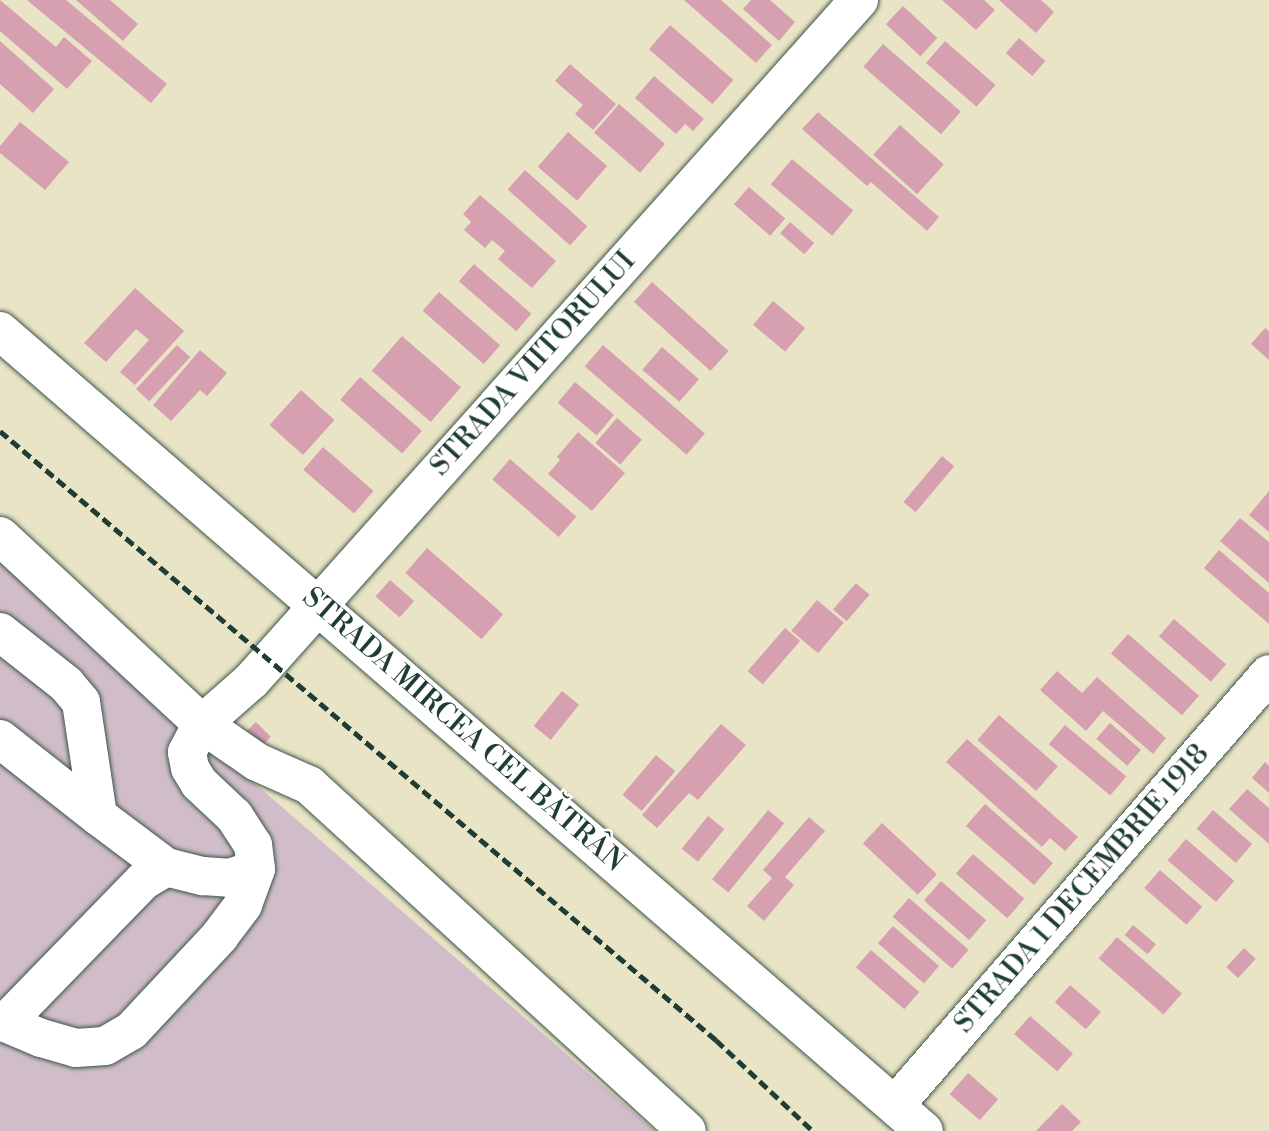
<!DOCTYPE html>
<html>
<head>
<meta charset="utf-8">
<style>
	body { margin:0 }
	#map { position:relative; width:1269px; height:1131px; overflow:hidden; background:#e9e4c5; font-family:"Libre Bodoni",serif }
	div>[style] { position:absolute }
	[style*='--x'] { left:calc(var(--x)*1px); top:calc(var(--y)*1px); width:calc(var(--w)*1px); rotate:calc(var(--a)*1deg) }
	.industrial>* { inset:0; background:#d1bdca }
	.building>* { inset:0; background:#d7a0b0; transform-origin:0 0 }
	.roads { filter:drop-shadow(0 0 2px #3d564a) drop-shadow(0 0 2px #3d564a) }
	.minor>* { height:38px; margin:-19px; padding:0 19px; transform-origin:19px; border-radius:19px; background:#fff }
	.rail>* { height:5px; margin-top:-2.5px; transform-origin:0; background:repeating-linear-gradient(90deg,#1f3d34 0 10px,transparent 0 15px) }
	span { translate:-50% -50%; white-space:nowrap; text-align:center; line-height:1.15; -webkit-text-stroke:5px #fff; paint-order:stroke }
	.street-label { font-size:28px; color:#1f3d34 }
</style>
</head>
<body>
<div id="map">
	<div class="industrial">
		<div style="clip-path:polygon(0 557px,199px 735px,655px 1131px,0 1131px)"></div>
	</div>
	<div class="building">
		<div style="clip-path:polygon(0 0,56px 47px,64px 37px,92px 61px,67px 89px,0 31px)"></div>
		<div style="clip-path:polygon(27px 0,66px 0,167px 84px,151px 103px)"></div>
		<div style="clip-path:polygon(76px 0,110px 0,138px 24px,123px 41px)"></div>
		<div style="clip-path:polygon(684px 0,721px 0,772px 45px,756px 63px)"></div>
		<div style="clip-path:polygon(751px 0,770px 0,795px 22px,779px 41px,743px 9px)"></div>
		<div style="clip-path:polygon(942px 0,984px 0,995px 10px,976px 30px)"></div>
		<div style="clip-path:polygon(999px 0,1041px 0,1054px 12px,1036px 33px)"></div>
		<div style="left:903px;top:6px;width:47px;height:25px;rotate:43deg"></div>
		<div style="left:670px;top:25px;width:84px;height:32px;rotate:41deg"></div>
		<div style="left:1019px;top:38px;width:35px;height:20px;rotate:41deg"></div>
		<div style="clip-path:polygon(0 41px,54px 89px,33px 113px,0 84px)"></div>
		<div style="left:945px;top:41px;width:67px;height:29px;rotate:41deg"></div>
		<div style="left:883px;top:44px;width:103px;height:30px;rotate:41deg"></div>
		<div style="clip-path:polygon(570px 64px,616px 104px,593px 130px,575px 114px,583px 105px,555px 81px)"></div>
		<div style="clip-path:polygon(654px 76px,704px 119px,693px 131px,685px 124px,676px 134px,635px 98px)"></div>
		<div style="left:619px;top:104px;width:61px;height:38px;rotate:41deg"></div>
		<div style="clip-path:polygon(818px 112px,939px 217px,927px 231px,871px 182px,867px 186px,802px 129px)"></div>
		<div style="clip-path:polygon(20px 122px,69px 162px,45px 190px,0 153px,0 146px)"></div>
		<div style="left:900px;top:125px;width:59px;height:40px;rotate:42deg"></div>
		<div style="left:568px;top:132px;width:52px;height:46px;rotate:41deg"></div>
		<div style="left:792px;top:159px;width:80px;height:33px;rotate:40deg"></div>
		<div style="left:525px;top:170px;width:84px;height:26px;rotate:42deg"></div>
		<div style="left:749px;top:187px;width:48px;height:23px;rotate:41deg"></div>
		<div style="clip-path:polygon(480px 195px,556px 261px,532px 288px,498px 259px,505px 251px,492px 240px,485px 248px,464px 230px,471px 222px,463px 214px)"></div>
		<div style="left:790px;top:222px;width:32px;height:15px;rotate:41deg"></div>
		<div style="left:474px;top:264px;width:76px;height:23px;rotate:41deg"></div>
		<div style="left:652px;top:282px;width:103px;height:27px;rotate:42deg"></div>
		<div style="clip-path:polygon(135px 288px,184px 331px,135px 385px,120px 372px,149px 340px,136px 329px,106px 362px,84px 343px)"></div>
		<div style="left:439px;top:292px;width:81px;height:25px;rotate:41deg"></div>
		<div style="left:773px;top:301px;width:42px;height:31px;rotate:40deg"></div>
		<div style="clip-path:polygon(1265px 328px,1269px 331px,1269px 360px,1251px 344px)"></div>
		<div style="left:402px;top:336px;width:78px;height:46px;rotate:41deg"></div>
		<div style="left:177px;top:345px;width:18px;height:60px;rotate:43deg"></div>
		<div style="left:603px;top:345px;width:135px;height:28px;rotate:41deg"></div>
		<div style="left:662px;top:347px;width:49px;height:30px;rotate:41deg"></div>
		<div style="clip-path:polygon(200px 350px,227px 373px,207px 396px,200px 390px,171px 421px,153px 405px)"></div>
		<div style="left:360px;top:377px;width:82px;height:30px;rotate:41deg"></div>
		<div style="left:575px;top:382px;width:51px;height:27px;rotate:40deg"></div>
		<div style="left:301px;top:390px;width:45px;height:47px;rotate:42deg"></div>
		<div style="left:617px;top:418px;width:33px;height:33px;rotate:41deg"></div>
		<div style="clip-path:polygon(578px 432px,625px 473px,592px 511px,548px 474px,560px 460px,557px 457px)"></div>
		<div style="left:323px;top:447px;width:67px;height:30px;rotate:41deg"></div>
		<div style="left:942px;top:456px;width:16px;height:60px;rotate:40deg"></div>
		<div style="left:510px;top:459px;width:88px;height:27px;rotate:41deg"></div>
		<div style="clip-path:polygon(1269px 491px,1269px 532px,1249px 515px)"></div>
		<div style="clip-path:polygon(1240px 518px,1269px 542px,1269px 583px,1220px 541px)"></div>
		<div style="left:427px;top:548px;width:101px;height:33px;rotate:41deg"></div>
		<div style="clip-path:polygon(1219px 550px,1269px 593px,1269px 624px,1204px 568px)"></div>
		<div style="left:390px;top:580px;width:32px;height:22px;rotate:41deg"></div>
		<div style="left:856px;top:583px;width:18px;height:35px;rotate:41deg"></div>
		<div style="left:817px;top:600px;width:35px;height:40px;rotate:40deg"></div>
		<div style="left:1174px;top:619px;width:69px;height:23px;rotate:41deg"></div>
		<div style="left:785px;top:628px;width:20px;height:57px;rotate:41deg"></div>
		<div style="left:1128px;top:634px;width:94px;height:26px;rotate:41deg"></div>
		<div style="clip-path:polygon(1057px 671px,1082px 693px,1097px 677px,1166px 738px,1153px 754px,1103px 711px,1086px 731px,1040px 690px)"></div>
		<div style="left:562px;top:691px;width:22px;height:45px;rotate:39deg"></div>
		<div style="left:999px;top:715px;width:78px;height:33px;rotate:41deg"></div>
		<div style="left:256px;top:722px;width:21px;height:16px;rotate:45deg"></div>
		<div style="left:1110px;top:723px;width:41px;height:21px;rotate:41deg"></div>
		<div style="clip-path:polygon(721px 724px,746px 745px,698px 800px,689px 793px,657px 828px,642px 815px)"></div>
		<div style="left:1065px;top:725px;width:80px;height:25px;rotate:40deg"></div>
		<div style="clip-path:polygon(967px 739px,1078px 837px,1065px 851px,1050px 838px,1042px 847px,946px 762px)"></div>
		<div style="left:656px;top:755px;width:25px;height:52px;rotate:40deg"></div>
		<div style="clip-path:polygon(1265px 762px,1269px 766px,1269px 793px,1252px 778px)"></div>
		<div style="clip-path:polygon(1247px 789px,1269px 808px,1269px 844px,1229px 809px)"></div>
		<div style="left:985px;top:804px;width:90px;height:29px;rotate:41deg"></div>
		<div style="left:768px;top:810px;width:21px;height:89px;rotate:39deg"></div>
		<div style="left:1213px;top:810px;width:52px;height:25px;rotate:41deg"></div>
		<div style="left:708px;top:816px;width:21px;height:42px;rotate:39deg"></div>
		<div style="clip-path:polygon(809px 817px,825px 831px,785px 877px,794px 885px,764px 921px,747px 906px,772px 878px,763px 870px)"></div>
		<div style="left:882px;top:823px;width:75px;height:28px;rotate:43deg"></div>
		<div style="left:1186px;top:839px;width:64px;height:28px;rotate:41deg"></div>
		<div style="left:973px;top:854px;width:68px;height:26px;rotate:41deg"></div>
		<div style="left:1160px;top:870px;width:56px;height:24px;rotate:41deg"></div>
		<div style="left:941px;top:881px;width:60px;height:26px;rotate:41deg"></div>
		<div style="left:909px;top:898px;width:79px;height:25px;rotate:41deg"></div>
		<div style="left:1133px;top:925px;width:30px;height:13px;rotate:40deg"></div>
		<div style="left:893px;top:926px;width:61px;height:23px;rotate:41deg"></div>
		<div style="left:1117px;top:937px;width:86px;height:28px;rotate:41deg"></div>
		<div style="left:1244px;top:948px;width:16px;height:26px;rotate:43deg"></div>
		<div style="left:871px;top:950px;width:64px;height:23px;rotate:41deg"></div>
		<div style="left:1070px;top:985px;width:41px;height:23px;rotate:41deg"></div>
		<div style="left:1030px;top:1016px;width:57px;height:24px;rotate:41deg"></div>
		<div style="left:968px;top:1073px;width:40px;height:28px;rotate:41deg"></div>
		<div style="clip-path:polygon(1062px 1104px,1081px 1122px,1072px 1131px,1036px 1131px)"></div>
	</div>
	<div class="roads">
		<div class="minor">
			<div style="--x:0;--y:331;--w:1222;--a:40.89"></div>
			<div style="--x:0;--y:536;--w:276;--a:42.9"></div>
			<div style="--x:202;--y:724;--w:67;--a:34.6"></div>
			<div style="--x:257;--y:762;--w:57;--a:23.9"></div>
			<div style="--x:309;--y:785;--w:512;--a:42.47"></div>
			<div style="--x:0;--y:632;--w:84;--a:38.2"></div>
			<div style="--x:66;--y:684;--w:23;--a:50"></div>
			<div style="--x:81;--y:702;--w:115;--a:81.5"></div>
			<div style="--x:98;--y:816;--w:85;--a:36.9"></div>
			<div style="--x:0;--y:739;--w:125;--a:38.2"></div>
			<div style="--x:166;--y:867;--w:38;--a:14"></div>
			<div style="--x:203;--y:876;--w:26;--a:4"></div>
			<div style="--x:229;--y:878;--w:28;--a:-18"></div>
			<div style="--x:256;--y:869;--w:38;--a:110"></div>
			<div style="--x:243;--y:905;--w:39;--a:127"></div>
			<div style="--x:220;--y:936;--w:130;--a:133.1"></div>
			<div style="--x:131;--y:1031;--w:30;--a:150"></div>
			<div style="--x:105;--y:1046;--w:29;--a:176"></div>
			<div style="--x:76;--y:1048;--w:36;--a:-164"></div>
			<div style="--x:41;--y:1038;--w:39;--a:-157"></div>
			<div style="--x:5;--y:1023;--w:198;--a:-45.8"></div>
			<div style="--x:143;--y:881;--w:27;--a:-31"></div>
			<div style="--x:256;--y:869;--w:24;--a:-97"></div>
			<div style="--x:253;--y:845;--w:35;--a:-123"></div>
			<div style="--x:234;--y:816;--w:48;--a:-136.7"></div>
			<div style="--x:199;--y:783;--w:17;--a:-121"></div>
			<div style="--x:190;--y:768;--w:16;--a:-101"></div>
			<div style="--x:187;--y:752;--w:32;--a:-62"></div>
			<div style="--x:202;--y:724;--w:65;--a:-41.3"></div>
			<div style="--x:251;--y:681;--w:913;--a:-48.24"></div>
			<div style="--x:896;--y:1104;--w:569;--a:-49.06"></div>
		</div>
	</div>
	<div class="rail">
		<div style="--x:0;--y:431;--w:940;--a:40.38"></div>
		<div style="--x:716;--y:1040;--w:133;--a:43.2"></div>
	</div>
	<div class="street-label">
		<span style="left:533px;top:364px;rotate:-48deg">STRADA VIITORULUI</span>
		<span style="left:463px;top:730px;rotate:41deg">STRADA MIRCEA CEL BĂTRÂN</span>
		<span style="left:1082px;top:889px;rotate:-49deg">STRADA 1 DECEMBRIE 1918</span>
	</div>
</div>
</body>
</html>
